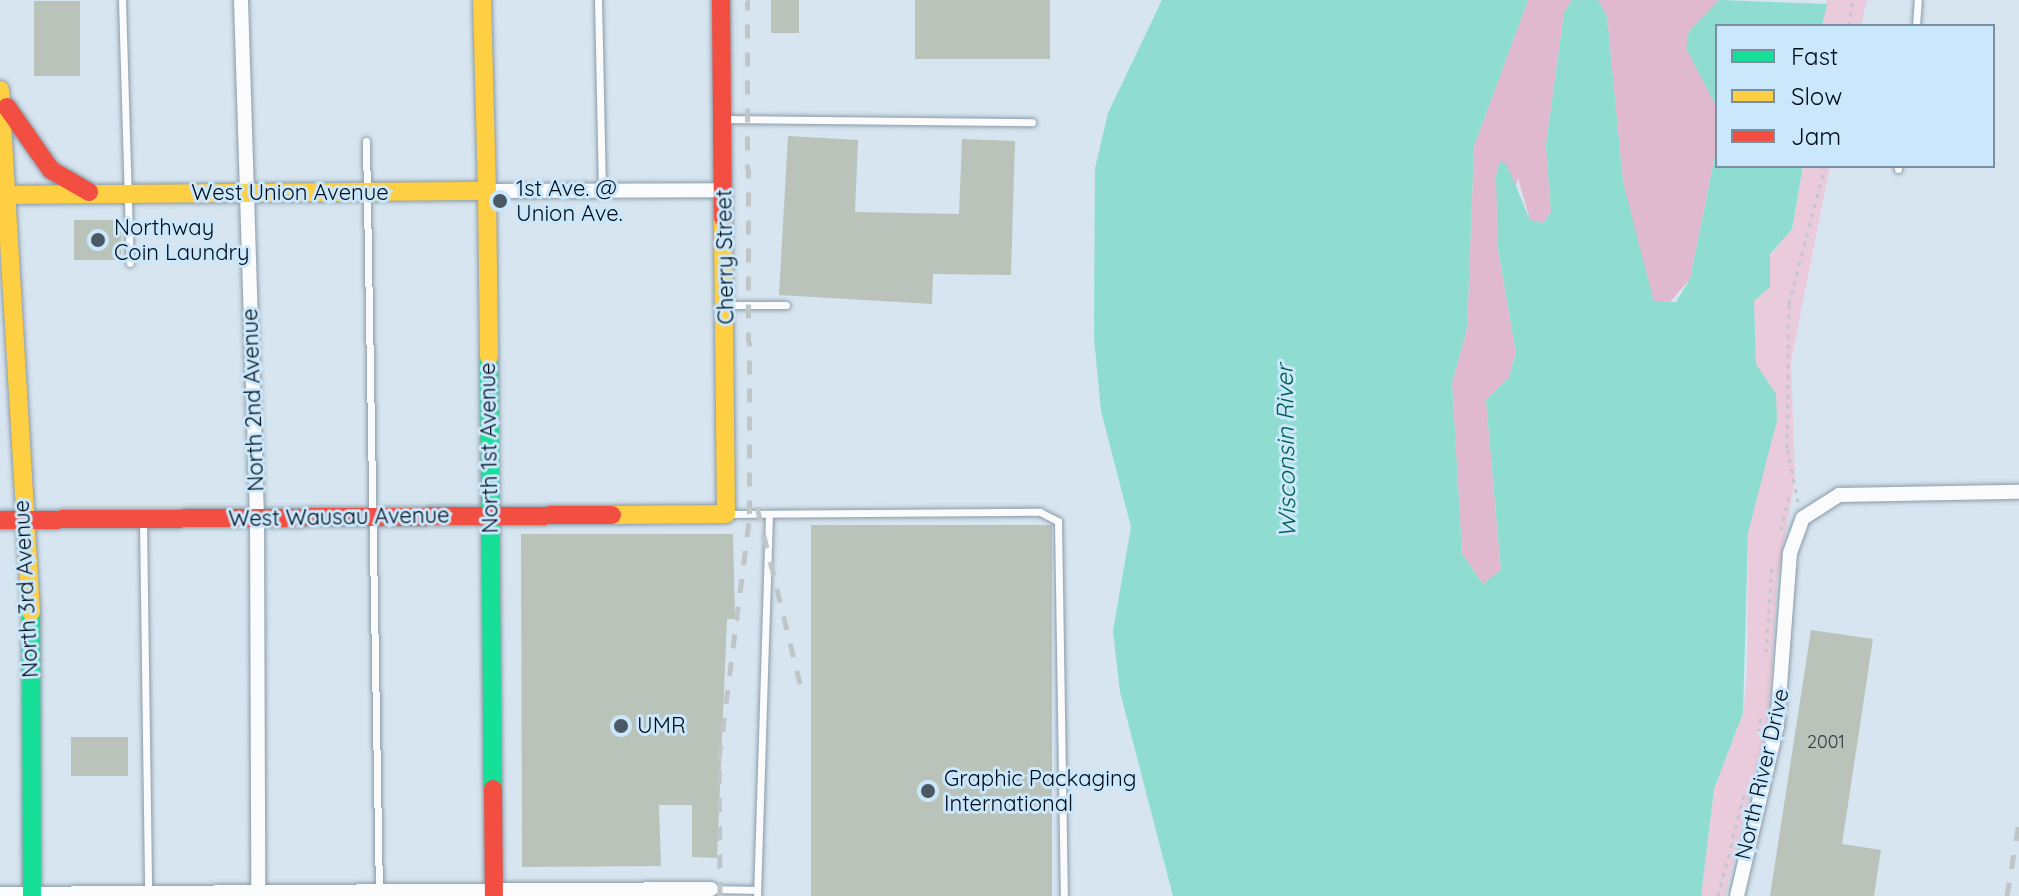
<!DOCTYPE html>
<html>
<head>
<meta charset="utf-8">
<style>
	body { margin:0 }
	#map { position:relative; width:2019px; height:896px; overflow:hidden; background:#d6e5f0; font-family:Quicksand,sans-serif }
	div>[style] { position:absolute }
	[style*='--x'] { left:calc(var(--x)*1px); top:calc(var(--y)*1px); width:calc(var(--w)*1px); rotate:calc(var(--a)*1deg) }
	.green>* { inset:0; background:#eacbdc }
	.forest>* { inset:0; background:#e0b9ce }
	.water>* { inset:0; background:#8eddd0 }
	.building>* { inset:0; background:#bac3b9; transform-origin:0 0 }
	.path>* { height:3px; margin-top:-1.5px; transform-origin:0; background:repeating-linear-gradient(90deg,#c3c7cc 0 4px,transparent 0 10px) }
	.roads { filter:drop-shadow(0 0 2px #8b9aa5) drop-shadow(0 0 2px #8b9aa5) }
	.lane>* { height:7px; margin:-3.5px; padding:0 3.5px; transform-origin:3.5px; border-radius:3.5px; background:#f9fbfd }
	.street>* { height:14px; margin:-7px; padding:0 7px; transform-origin:7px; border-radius:7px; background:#f9fbfd }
	.fast>* { height:18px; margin:-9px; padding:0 9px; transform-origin:9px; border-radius:9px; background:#16e098 }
	.slow>* { height:18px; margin:-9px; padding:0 9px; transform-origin:9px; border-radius:9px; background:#ffcf43 }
	.jam>* { height:18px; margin:-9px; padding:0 9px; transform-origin:9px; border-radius:9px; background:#f24e42 }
	.rail>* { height:5px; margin-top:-2.5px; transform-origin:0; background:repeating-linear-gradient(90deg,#c0c5c8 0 14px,transparent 0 28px) }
	.dots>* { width:22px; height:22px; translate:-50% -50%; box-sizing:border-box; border:4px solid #cbe7fb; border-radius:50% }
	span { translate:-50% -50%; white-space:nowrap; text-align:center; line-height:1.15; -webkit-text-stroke:6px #cbe7fb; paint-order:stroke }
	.number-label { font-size:18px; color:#2e3a40 }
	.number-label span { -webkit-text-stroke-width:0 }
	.poi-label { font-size:22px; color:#000d18 }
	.left { translate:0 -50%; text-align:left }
	.street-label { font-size:22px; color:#000d18 }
	.water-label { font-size:24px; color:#006152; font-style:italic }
	.legend { position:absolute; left:1715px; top:24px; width:280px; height:144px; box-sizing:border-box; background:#cbe7fb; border:2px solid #7a90a0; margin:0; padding:10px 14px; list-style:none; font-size:24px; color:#000d18 }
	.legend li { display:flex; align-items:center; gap:16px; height:40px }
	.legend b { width:40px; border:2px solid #7a90a0 }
</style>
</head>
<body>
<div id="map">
	<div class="green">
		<div style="clip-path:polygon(1827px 0,1867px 0,1861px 26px,1822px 26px)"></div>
		<div style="clip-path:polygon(1803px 166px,1830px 166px,1791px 362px,1795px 479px,1777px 583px,1768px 718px,1725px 896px,1701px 896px,1714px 789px,1743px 713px,1747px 677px,1748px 533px,1769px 392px,1756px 364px,1754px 300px,1770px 255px,1792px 229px)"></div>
	</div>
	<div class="forest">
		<div style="clip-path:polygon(1528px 0,1572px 0,1564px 13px,1546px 145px,1551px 212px,1543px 223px,1530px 220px,1518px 178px,1498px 249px,1516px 353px,1509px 377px,1486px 400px,1501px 571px,1483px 584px,1462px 554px,1452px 383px,1467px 328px,1474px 146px)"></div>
		<div style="clip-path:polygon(1598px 0,1719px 0,1689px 31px,1687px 48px,1717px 108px,1717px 147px,1690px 279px,1666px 307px,1653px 302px,1643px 282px,1623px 182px,1607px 17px)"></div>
	</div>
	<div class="water">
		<div style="clip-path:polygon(1162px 0,1528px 0,1474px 146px,1467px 328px,1452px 383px,1462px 554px,1483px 584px,1501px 570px,1486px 400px,1509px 377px,1516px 353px,1498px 249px,1496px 176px,1500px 161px,1507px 165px,1530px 220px,1543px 223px,1551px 212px,1546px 145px,1564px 13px,1572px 0,1598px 0,1607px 17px,1623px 182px,1654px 302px,1676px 302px,1690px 279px,1717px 147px,1717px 166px,1803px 166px,1792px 229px,1770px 254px,1770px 287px,1754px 301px,1756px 364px,1776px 394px,1777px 420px,1748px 533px,1743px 713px,1714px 789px,1701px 896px,1173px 896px,1120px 692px,1113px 631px,1131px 527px,1101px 411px,1094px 338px,1095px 168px,1108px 113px)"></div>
		<div style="clip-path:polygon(1719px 0,1827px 4px,1822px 26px,1717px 26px,1717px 108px,1686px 48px,1689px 31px)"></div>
	</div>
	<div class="building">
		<div style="left:771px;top:0;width:28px;height:33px"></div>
		<div style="left:915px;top:0;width:135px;height:59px"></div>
		<div style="left:34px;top:1px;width:46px;height:75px"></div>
		<div style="clip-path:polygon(788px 136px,858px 140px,855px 212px,959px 214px,962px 139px,1015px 141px,1011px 275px,933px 274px,932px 304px,779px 295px)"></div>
		<div style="left:74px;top:220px;width:47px;height:40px"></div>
		<div style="left:811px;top:525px;width:241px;height:371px"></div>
		<div style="clip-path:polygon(521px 534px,733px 534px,735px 619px,727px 619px,717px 858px,692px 857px,692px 805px,659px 805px,661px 866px,522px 867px)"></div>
		<div style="clip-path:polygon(1811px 630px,1873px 639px,1842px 844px,1881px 850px,1874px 896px,1770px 896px)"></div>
		<div style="left:71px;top:737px;width:57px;height:39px"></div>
	</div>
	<div class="path">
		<div style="--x:1849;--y:26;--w:26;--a:-83"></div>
		<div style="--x:1798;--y:502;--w:55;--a:-101.5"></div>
		<div style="--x:1787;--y:448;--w:144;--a:-89.2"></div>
		<div style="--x:1789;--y:304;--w:143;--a:-75.4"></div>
		<div style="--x:1781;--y:530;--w:40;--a:-77"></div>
		<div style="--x:1766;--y:652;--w:88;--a:-86.1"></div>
		<div style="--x:1758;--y:732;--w:16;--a:-79"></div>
		<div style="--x:1718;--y:896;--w:105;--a:-75.7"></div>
	</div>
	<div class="roads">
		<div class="lane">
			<div style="--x:122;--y:0;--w:263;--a:88.3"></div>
			<div style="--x:598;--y:0;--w:191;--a:88.8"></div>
			<div style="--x:1916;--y:26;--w:26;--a:-86"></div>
			<div style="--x:726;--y:119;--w:306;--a:0.6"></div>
			<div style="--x:366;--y:141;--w:753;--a:89.01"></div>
			<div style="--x:1898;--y:169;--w:3;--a:-90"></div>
			<div style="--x:726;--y:305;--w:60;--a:0"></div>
			<div style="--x:728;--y:514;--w:312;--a:-0.4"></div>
			<div style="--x:1040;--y:512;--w:20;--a:27"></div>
			<div style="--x:1058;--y:521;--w:375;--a:89.1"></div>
			<div style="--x:143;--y:522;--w:372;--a:89.2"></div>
			<div style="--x:711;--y:889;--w:46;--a:1.2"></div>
			<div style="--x:757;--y:896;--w:382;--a:-88.2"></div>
		</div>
		<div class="street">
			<div style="--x:241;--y:0;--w:518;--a:88.23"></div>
			<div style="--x:257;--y:518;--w:378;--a:89.8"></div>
			<div style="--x:487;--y:191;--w:238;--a:-0.2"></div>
			<div style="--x:0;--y:894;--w:711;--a:-0.4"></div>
			<div style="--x:1737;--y:896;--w:175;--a:-76.8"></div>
			<div style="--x:1777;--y:726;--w:173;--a:-85.7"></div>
			<div style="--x:1790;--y:553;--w:37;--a:-70"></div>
			<div style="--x:1803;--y:518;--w:43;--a:-32.6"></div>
			<div style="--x:1839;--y:495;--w:180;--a:-1"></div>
		</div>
		<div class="fast">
			<div style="--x:489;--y:357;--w:432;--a:89.5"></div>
			<div style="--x:31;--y:612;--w:284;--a:89.8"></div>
		</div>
		<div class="slow">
			<div style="--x:482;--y:0;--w:191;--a:88.5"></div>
			<div style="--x:0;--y:90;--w:523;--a:86.6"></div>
			<div style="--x:10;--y:195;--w:477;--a:-0.5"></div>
			<div style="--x:487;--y:191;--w:166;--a:89.3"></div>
			<div style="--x:612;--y:515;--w:114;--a:-0.5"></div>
			<div style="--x:726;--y:514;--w:296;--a:-90.6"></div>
		</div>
		<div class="jam">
			<div style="--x:721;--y:0;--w:218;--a:89.5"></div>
			<div style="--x:7;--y:107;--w:77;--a:55.1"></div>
			<div style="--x:51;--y:170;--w:44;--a:30.1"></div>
			<div style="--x:0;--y:520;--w:612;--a:-0.47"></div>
			<div style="--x:493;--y:789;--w:107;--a:89.5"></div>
		</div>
	</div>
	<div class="rail">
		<div style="--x:757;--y:507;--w:185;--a:76.3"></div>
		<div style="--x:720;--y:896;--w:137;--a:-90.4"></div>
		<div style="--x:719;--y:759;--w:247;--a:-82.8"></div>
		<div style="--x:750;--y:514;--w:514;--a:-90.33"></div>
		<div style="--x:2007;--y:896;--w:74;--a:-80.7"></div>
	</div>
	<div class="dots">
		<div style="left:500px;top:201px;background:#4b5964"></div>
		<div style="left:98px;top:240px;background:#4b5964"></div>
		<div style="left:621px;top:726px;background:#4b5964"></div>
		<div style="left:928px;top:791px;background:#4b5964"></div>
	</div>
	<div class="number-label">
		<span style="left:1826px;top:742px">2001</span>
	</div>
	<div class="poi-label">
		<span class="left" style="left:516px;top:201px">1st Ave. @<br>Union Ave.</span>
		<span class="left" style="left:114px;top:240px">Northway<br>Coin Laundry</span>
		<span class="left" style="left:637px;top:726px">UMR</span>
		<span class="left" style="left:944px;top:791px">Graphic Packaging<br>International</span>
	</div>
	<div class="street-label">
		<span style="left:290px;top:193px">West Union Avenue</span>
		<span style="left:725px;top:257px;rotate:-91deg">Cherry Street</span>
		<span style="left:253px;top:400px;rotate:-92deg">North 2nd Avenue</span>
		<span style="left:489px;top:448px;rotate:-91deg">North 1st Avenue</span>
		<span style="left:339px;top:517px;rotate:-1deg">West Wausau Avenue</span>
		<span style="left:26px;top:589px;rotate:-93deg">North 3rd Avenue</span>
		<span style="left:1762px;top:774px;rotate:-77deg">North River Drive</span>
	</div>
	<div class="water-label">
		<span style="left:1286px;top:451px;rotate:-91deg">Wisconsin River</span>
	</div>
	<ul class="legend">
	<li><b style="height:10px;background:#16e098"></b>Fast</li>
	<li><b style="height:10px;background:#ffcf43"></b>Slow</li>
	<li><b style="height:10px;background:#f24e42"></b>Jam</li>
	</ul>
</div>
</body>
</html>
